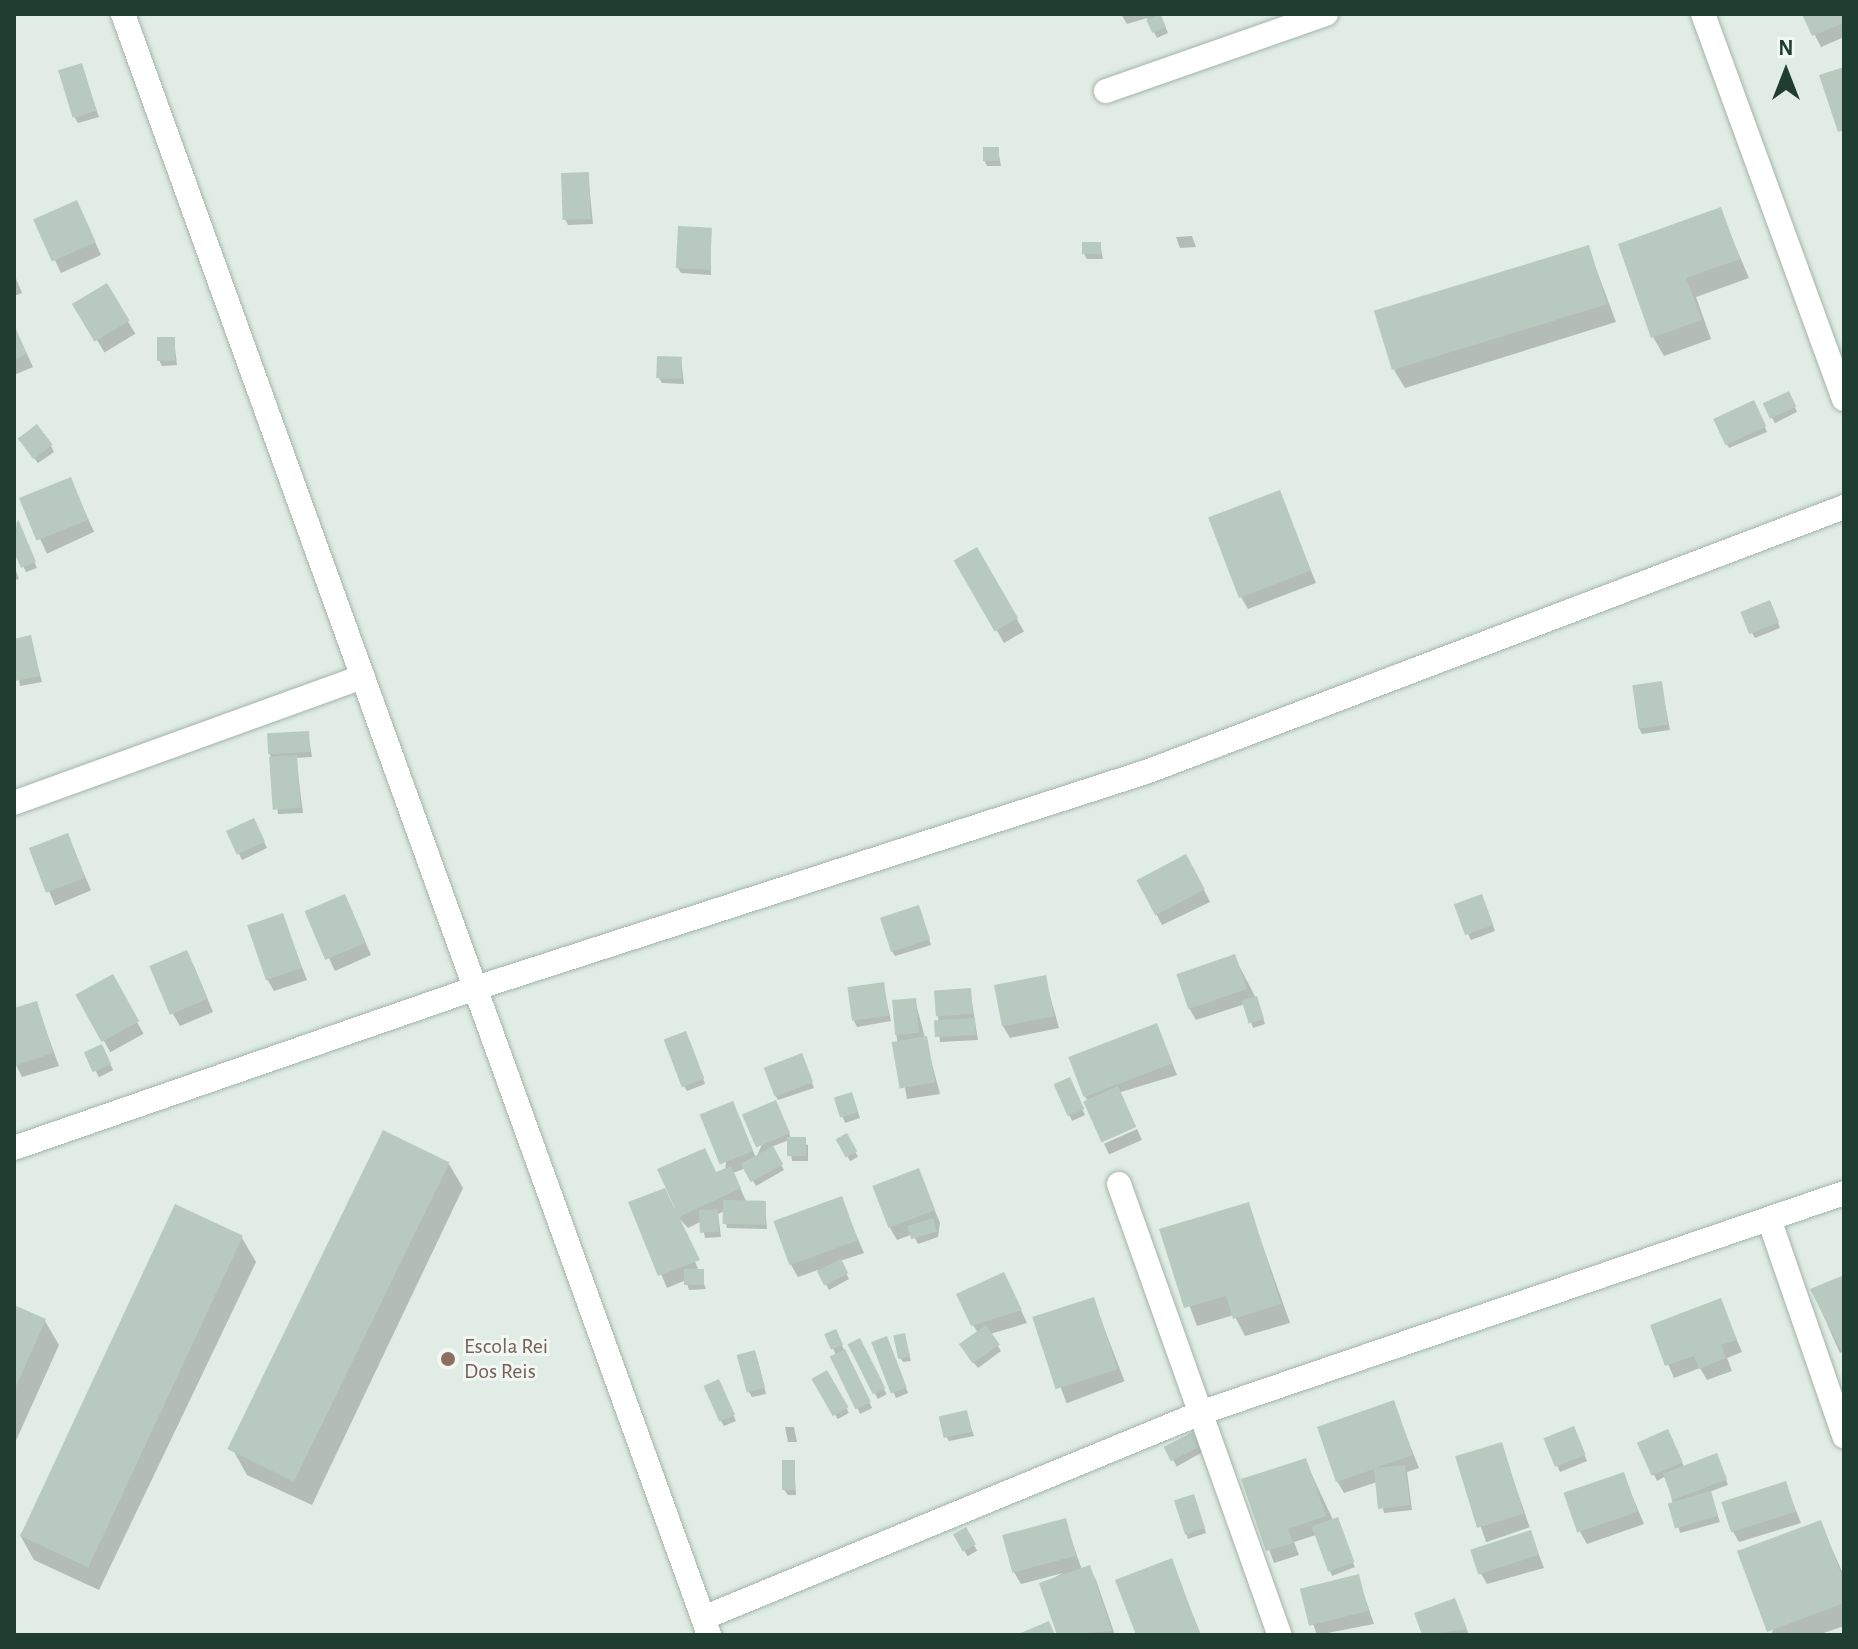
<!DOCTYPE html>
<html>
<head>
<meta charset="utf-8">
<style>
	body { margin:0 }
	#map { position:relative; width:1858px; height:1649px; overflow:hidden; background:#e0ece5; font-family:"Alegreya Sans",sans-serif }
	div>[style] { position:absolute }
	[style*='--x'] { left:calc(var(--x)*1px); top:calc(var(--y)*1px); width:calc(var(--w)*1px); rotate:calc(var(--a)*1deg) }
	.shadow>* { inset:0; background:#0003; transform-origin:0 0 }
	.building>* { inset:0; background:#b8cac0; transform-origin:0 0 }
	.roads { filter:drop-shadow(0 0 2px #a2b4ab) drop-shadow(0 0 2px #a2b4ab) }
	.minor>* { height:24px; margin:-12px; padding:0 12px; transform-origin:12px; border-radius:12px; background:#fff }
	.dots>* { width:22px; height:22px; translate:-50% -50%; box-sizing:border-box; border:4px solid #f1f8f3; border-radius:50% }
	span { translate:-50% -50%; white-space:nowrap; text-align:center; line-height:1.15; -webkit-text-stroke:6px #f1f8f3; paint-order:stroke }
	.education-label { font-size:22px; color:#785e54 }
	.left { translate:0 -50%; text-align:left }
	.frame { position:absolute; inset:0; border:16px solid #1f3e31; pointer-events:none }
	.north { position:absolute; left:1746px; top:32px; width:80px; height:80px; -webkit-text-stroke:6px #f1f8f3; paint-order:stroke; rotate:0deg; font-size:22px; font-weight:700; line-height:32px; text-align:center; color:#1f3e31 }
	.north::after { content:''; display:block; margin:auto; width:28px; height:36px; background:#1f3e31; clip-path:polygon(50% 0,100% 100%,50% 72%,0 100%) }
</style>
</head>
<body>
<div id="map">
	<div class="shadow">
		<div style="clip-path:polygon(1121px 14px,1160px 14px,1168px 33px,1157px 38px,1147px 18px,1127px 24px)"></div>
		<div style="clip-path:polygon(1804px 14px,1844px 14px,1844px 37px,1821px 47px)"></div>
		<div style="clip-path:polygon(81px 66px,99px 117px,78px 123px,75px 118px)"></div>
		<div style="clip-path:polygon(998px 149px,1001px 166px,987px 166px,984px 160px)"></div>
		<div style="clip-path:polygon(588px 174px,593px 224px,568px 225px,565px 219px)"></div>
		<div style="clip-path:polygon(1720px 210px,1749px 278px,1696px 297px,1711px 339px,1664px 356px,1653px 337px)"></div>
		<div style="clip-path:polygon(83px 215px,101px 255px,61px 273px,36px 220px)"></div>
		<div style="clip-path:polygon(710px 230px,711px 275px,681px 273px,677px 267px)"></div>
		<div style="clip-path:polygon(1192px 236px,1196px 247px,1180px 248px,1176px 237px)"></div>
		<div style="clip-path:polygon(1100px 244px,1103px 259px,1087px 259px,1084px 254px)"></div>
		<div style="clip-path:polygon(1588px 247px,1616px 322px,1405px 388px,1394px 370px)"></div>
		<div style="clip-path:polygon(14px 274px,22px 293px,14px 296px)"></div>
		<div style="left:106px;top:285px;width:57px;height:36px;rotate:59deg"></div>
		<div style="clip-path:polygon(14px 326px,33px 367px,14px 375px)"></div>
		<div style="clip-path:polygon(174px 339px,177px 365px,162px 366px,159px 360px)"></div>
		<div style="clip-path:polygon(681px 359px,684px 384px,662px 383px,659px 378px)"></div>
		<div style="left:1788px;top:394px;width:20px;height:25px;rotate:63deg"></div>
		<div style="clip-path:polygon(1756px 408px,1767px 432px,1729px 448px,1726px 443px)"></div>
		<div style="clip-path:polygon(23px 444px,51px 446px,54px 452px,38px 463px)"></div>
		<div style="left:70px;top:480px;width:57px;height:52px;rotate:65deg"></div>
		<div style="clip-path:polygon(1279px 492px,1316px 583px,1248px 609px,1241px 597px)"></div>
		<div style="clip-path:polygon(17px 521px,37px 568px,26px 572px,14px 547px)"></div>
		<div style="left:977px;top:550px;width:94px;height:23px;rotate:60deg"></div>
		<div style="clip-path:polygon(14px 565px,19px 579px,14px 580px)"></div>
		<div style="clip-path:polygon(1772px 607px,1780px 628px,1755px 638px,1752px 633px)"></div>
		<div style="clip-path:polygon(30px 638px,42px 682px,20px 686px,14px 641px)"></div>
		<div style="clip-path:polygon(1661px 683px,1670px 730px,1642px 734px,1639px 728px)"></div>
		<div style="clip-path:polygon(308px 733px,312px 757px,296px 758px,303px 813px,278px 814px,270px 753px)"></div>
		<div style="clip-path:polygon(257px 826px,267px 848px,242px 860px,229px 833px)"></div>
		<div style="left:68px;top:836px;width:59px;height:39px;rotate:67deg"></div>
		<div style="clip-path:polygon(1193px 868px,1210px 902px,1162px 925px,1138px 879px)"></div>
		<div style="clip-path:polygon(1484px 901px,1495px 931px,1471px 940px,1468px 934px)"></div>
		<div style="clip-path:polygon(351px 909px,371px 955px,335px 971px,308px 913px)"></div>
		<div style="clip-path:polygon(921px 912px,931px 945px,895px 956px,892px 951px)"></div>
		<div style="clip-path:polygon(282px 915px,307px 980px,274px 991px,267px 979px)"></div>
		<div style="clip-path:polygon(1234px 956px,1259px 1004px,1265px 1024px,1253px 1028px,1245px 1004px,1196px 1020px,1189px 1008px)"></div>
		<div style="clip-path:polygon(193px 964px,213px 1012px,180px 1026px,173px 1014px)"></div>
		<div style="left:112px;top:977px;width:65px;height:38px;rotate:61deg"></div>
		<div style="clip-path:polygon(1045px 978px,1059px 1028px,1010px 1038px,1003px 1026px)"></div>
		<div style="clip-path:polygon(883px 984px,891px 1021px,857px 1027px,854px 1021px)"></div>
		<div style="clip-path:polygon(970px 990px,978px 1040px,940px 1042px,938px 1016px)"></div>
		<div style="clip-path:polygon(915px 1000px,940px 1094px,907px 1099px,896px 1033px)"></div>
		<div style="clip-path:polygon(36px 1003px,59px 1066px,22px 1077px,14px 1061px,14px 1010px)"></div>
		<div style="clip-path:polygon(1156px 1025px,1177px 1075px,1088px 1102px,1084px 1094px)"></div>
		<div style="clip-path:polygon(688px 1039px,705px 1084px,687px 1091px,684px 1086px)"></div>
		<div style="left:101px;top:1046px;width:27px;height:16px;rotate:63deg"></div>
		<div style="clip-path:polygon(804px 1061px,814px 1088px,778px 1100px,775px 1095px)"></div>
		<div style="clip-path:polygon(1072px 1085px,1085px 1115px,1072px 1121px,1056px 1086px)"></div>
		<div style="clip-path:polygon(836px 1099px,854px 1100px,860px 1118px,845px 1123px)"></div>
		<div style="clip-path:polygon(733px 1104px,756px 1158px,778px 1108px,792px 1140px,808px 1145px,808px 1161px,792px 1161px,789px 1140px,771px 1147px,784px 1170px,756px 1186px,746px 1168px,733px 1173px,747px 1203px,765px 1203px,767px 1229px,727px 1228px,724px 1211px,718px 1214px,721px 1237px,705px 1238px,702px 1221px,688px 1228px,677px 1216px,706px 1289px,689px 1290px,686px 1280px,667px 1288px,631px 1203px,675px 1209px,725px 1171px)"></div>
		<div style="left:1137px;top:1129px;width:12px;height:36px;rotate:66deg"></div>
		<div style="left:846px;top:1136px;width:24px;height:9px;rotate:60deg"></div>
		<div style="clip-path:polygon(449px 1164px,463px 1188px,312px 1505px,247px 1475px,233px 1450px)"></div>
		<div style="clip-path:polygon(918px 1170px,940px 1223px,938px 1237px,918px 1244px,913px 1234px,897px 1240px,890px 1228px)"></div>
		<div style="clip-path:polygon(841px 1199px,864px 1253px,840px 1261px,849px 1279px,829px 1290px,818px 1270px,798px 1277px,791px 1265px)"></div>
		<div style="clip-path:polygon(1248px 1204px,1290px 1323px,1245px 1336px,1234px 1315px,1197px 1326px,1162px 1231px)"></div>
		<div style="clip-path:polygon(242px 1238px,256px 1262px,99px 1590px,34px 1560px,20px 1535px)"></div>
		<div style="clip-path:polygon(1844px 1277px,1844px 1351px,1840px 1353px,1812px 1290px)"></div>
		<div style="clip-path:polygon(1010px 1287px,1027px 1323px,990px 1334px,1001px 1351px,978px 1368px,964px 1350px,978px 1333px,973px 1325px)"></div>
		<div style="left:1093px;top:1299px;width:88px;height:62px;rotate:69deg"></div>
		<div style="clip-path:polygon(1720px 1301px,1742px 1352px,1727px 1358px,1732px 1371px,1707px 1380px,1700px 1368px,1674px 1378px,1652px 1326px)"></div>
		<div style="clip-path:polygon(14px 1308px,45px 1321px,59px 1345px,14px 1445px)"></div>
		<div style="clip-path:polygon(828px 1336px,838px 1337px,872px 1408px,860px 1414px)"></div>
		<div style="clip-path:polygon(904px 1336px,911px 1361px,903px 1362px,900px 1357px)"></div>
		<div style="left:859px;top:1340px;width:61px;height:10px;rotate:63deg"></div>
		<div style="clip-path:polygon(873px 1344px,889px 1344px,908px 1393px,896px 1398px)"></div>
		<div style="clip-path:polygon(757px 1358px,766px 1394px,752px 1397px,749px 1392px)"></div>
		<div style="left:826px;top:1373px;width:46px;height:13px;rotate:60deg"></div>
		<div style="clip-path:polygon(721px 1387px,736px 1421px,724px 1426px,721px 1421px)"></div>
		<div style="clip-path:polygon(1393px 1402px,1419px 1468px,1407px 1472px,1412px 1510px,1384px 1513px,1377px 1482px,1344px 1493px,1337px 1481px)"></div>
		<div style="clip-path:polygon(966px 1412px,974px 1436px,949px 1441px,946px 1436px)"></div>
		<div style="clip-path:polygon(785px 1427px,794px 1427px,797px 1442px,788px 1442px)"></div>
		<div style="left:1192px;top:1434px;width:21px;height:29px;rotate:61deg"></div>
		<div style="clip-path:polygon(1576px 1434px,1587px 1461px,1560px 1472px,1546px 1439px)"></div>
		<div style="clip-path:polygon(1671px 1437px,1684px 1467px,1719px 1460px,1728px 1485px,1709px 1492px,1720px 1522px,1680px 1533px,1666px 1476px,1657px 1481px,1640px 1444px)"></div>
		<div style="left:1501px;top:1444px;width:88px;height:46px;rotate:71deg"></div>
		<div style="clip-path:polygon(1305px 1460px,1355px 1567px,1332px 1576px,1316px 1535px,1294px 1542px,1299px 1555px,1274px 1563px,1244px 1481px)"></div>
		<div style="clip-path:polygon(794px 1462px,796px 1495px,788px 1495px,784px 1490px)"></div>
		<div style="clip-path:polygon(1623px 1474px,1644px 1524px,1587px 1544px,1580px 1532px)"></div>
		<div style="clip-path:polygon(1785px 1483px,1801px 1523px,1739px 1542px,1732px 1530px)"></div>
		<div style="clip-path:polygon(1176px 1502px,1196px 1502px,1206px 1533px,1188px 1539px)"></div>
		<div style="clip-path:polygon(1065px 1521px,1082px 1570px,1089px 1568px,1096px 1580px,1115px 1635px,1059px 1635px,1042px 1584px,1063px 1573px,1021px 1584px,1014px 1572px)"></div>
		<div style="clip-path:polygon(1820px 1522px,1844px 1576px,1844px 1626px,1818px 1635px,1771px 1635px)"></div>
		<div style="left:965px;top:1529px;width:25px;height:11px;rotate:61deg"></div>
		<div style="clip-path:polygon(1530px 1532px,1544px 1568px,1487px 1584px,1480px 1572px)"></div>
		<div style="clip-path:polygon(1171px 1561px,1201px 1635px,1138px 1635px)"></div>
		<div style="clip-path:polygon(1358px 1577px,1374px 1624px,1317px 1635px,1302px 1592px)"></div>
		<div style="clip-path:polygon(1457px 1606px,1469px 1635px,1425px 1635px,1417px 1614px)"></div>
	</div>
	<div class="building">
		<div style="left:1160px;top:14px;width:14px;height:15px;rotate:65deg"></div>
		<div style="clip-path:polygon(1802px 14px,1844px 14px,1844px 23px,1812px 36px)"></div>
		<div style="left:82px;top:63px;width:50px;height:25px;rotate:73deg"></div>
		<div style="clip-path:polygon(1844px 67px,1844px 130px,1838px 132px,1819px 75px)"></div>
		<div style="left:983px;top:147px;width:16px;height:14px"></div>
		<div style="left:589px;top:172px;width:47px;height:28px;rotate:88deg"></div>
		<div style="left:77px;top:200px;width:46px;height:48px;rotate:66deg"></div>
		<div style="clip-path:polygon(1721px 207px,1740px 259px,1686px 278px,1702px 320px,1651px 338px,1618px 244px)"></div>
		<div style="left:678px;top:226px;width:34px;height:42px;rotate:3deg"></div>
		<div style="left:1082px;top:242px;width:19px;height:12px"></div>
		<div style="left:1589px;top:245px;width:62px;height:225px;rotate:73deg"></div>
		<div style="left:107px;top:283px;width:44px;height:41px;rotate:59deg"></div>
		<div style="clip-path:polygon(14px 325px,27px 354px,14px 360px)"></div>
		<div style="left:157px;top:337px;width:18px;height:24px"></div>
		<div style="left:657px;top:356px;width:25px;height:22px;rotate:2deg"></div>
		<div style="left:1789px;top:391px;width:17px;height:29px;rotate:65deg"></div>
		<div style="left:1754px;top:400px;width:29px;height:45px;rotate:65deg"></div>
		<div style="left:37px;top:424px;width:26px;height:24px;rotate:53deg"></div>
		<div style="left:71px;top:477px;width:46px;height:56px;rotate:68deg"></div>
		<div style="left:1280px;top:490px;width:86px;height:77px;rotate:69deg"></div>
		<div style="clip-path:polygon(18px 519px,36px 562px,21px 568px,14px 552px)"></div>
		<div style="left:977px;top:547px;width:82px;height:27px;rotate:60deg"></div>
		<div style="left:1770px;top:600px;width:24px;height:32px;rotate:68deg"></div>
		<div style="clip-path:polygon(31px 635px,40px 676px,15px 681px,14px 639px)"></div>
		<div style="left:1662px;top:681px;width:44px;height:30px;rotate:82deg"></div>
		<div style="left:309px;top:731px;width:21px;height:42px;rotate:87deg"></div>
		<div style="left:297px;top:755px;width:53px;height:28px;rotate:86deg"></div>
		<div style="left:254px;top:818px;width:26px;height:31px;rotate:65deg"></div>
		<div style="left:68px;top:833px;width:48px;height:42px;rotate:69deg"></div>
		<div style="left:1186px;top:854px;width:40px;height:56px;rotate:62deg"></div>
		<div style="left:345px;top:894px;width:53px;height:44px;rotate:67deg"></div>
		<div style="left:1482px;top:894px;width:33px;height:30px;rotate:70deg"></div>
		<div style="left:919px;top:905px;width:36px;height:41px;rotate:72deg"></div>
		<div style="left:283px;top:913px;width:58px;height:38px;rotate:71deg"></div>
		<div style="left:187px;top:950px;width:53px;height:41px;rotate:67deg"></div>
		<div style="left:1235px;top:954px;width:37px;height:62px;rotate:71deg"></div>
		<div style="left:113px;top:974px;width:54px;height:43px;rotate:61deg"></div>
		<div style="left:1046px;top:975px;width:42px;height:53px;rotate:79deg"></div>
		<div style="left:884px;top:982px;width:34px;height:37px;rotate:82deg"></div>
		<div style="left:971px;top:988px;width:26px;height:37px;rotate:86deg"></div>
		<div style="left:1257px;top:996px;width:24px;height:16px;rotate:73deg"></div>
		<div style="left:916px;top:998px;width:35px;height:24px;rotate:85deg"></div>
		<div style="clip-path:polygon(37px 1001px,53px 1053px,14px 1066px,14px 1008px)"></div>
		<div style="left:975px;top:1018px;width:17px;height:41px;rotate:87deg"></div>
		<div style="left:1157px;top:1023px;width:43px;height:95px;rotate:69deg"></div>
		<div style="left:686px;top:1031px;width:51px;height:24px;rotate:69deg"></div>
		<div style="left:927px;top:1036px;width:47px;height:36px;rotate:80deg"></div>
		<div style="left:102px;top:1044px;width:22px;height:20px;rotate:66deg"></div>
		<div style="left:802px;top:1053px;width:31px;height:41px;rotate:69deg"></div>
		<div style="left:1070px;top:1077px;width:35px;height:18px;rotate:66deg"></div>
		<div style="left:1118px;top:1086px;width:45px;height:38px;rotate:66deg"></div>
		<div style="left:852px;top:1092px;width:21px;height:19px;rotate:73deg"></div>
		<div style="left:776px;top:1100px;width:36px;height:37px;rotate:67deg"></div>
		<div style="left:733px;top:1101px;width:54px;height:36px;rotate:68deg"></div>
		<div style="left:383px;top:1130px;width:74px;height:355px;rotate:26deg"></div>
		<div style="left:847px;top:1133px;width:21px;height:13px;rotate:61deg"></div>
		<div style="left:806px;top:1137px;width:19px;height:19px;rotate:90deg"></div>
		<div style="left:773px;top:1146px;width:21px;height:37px;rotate:61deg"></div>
		<div style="clip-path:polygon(705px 1148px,716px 1172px,731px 1166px,741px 1188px,679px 1217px,657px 1169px)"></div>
		<div style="left:919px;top:1168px;width:45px;height:50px;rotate:69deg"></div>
		<div style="clip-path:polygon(665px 1188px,700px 1260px,658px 1276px,628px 1202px)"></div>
		<div style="left:842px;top:1196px;width:47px;height:73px;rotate:70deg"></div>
		<div style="left:723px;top:1200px;width:43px;height:24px;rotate:1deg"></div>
		<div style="clip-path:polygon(1249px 1202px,1281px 1304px,1233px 1319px,1226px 1296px,1184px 1308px,1159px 1229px)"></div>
		<div style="left:175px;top:1204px;width:75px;height:366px;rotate:25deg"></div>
		<div style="left:718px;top:1209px;width:23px;height:19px;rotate:88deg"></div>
		<div style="left:933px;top:1218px;width:14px;height:27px;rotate:73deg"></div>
		<div style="left:841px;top:1259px;width:16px;height:27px;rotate:63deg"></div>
		<div style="left:684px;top:1269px;width:20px;height:16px"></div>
		<div style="clip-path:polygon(1004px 1272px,1022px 1310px,971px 1326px,956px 1294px)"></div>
		<div style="clip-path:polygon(1844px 1275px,1844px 1356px,1810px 1289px)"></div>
		<div style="left:1094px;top:1297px;width:76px;height:65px;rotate:72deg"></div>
		<div style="clip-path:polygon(1721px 1298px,1737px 1340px,1721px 1345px,1726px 1358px,1699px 1369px,1694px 1356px,1665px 1366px,1650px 1325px)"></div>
		<div style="clip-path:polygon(14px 1305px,46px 1319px,14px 1391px)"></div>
		<div style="left:986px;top:1325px;width:24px;height:33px;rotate:55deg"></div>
		<div style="left:836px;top:1329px;width:17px;height:13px;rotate:66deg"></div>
		<div style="left:905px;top:1333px;width:24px;height:12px;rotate:78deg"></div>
		<div style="left:887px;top:1336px;width:55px;height:17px;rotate:69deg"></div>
		<div style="left:860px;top:1338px;width:56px;height:14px;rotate:63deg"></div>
		<div style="left:845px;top:1349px;width:59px;height:17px;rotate:64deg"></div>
		<div style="left:755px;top:1350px;width:39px;height:19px;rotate:75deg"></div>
		<div style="left:827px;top:1370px;width:43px;height:18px;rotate:60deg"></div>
		<div style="left:719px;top:1379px;width:39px;height:17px;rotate:66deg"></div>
		<div style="clip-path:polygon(1394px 1400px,1413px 1455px,1375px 1468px,1405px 1465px,1410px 1505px,1378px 1509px,1374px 1469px,1336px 1482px,1317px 1427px)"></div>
		<div style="left:967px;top:1410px;width:22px;height:29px;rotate:77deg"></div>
		<div style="left:1574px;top:1426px;width:31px;height:33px;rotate:68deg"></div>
		<div style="left:1668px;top:1429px;width:36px;height:34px;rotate:66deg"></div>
		<div style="left:1193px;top:1432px;width:16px;height:33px;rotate:63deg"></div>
		<div style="left:1502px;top:1442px;width:75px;height:49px;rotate:73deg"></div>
		<div style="left:1717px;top:1453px;width:28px;height:58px;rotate:69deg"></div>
		<div style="clip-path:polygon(1306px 1458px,1326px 1516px,1288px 1529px,1293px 1543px,1266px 1551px,1241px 1479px)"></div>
		<div style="left:782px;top:1460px;width:13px;height:30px"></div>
		<div style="left:1624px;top:1472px;width:42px;height:64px;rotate:71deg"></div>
		<div style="left:1786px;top:1481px;width:32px;height:68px;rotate:72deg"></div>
		<div style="left:1711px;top:1491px;width:26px;height:45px;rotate:74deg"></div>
		<div style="left:1194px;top:1494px;width:36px;height:21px;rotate:72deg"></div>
		<div style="left:1338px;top:1517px;width:48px;height:28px;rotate:70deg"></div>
		<div style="left:1066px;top:1518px;width:39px;height:66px;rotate:75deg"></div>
		<div style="clip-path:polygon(1821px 1520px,1844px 1581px,1844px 1603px,1767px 1632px,1737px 1551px)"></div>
		<div style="left:966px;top:1527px;width:20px;height:15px;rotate:60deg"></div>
		<div style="left:1531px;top:1530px;width:26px;height:64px;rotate:72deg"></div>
		<div style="clip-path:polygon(1172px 1558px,1200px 1635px,1136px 1635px,1115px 1580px)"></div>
		<div style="clip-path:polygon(1090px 1565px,1112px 1631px,1057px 1635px,1039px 1583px)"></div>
		<div style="left:1359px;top:1574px;width:38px;height:61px;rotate:76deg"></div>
		<div style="clip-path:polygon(1455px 1598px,1467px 1629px,1422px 1635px,1414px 1613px)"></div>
		<div style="clip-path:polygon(1049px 1621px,1055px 1635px,1016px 1635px)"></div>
	</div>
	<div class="roads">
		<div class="minor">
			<div style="--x:123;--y:14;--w:1724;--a:70.12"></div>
			<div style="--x:1703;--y:14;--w:410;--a:69.9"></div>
			<div style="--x:1106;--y:91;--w:233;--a:-19.3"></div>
			<div style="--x:14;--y:803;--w:371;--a:-19.9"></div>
			<div style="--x:14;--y:1148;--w:489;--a:-19.1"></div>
			<div style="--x:476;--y:988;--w:704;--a:-17.87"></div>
			<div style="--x:1146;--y:772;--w:747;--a:-20.79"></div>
			<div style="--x:1119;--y:1184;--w:479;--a:70.4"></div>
			<div style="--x:1769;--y:1219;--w:230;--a:70.9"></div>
			<div style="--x:703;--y:1618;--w:541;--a:-22.39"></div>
			<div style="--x:1203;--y:1412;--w:677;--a:-18.86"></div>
		</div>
	</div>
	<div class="dots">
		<div style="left:448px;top:1359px;background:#8d6e63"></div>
	</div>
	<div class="education-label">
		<span class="left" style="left:464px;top:1359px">Escola Rei<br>Dos Reis</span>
	</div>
	<div class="frame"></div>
	<div class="north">N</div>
</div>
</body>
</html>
